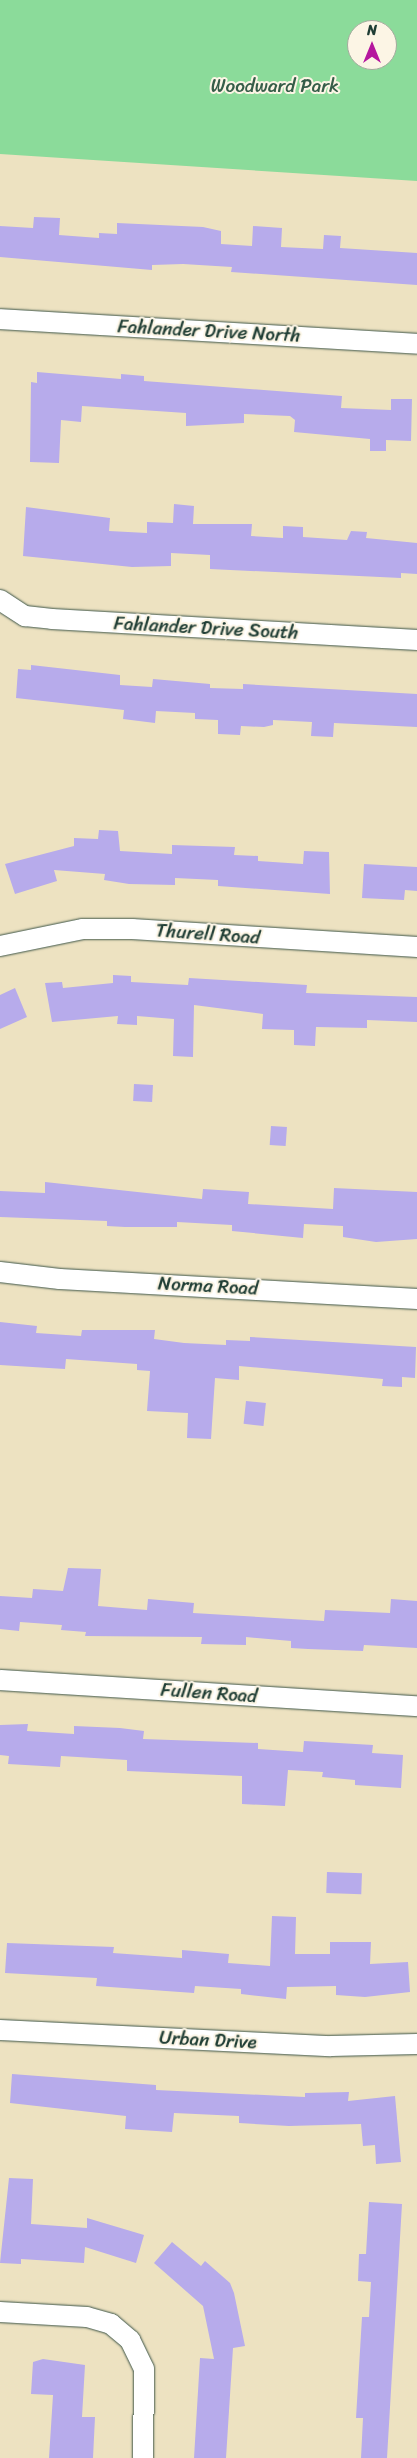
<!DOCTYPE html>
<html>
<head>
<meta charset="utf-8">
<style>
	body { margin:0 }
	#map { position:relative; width:417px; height:2458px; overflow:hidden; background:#ede2c1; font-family:Sriracha,sans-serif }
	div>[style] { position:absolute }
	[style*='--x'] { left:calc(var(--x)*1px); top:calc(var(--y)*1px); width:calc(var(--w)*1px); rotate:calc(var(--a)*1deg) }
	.green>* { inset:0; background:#8bdb9a }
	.building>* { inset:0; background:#b7abeb; transform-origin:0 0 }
	.roads { filter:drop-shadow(0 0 1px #3e5649) drop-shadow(0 0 1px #3e5649) }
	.minor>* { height:20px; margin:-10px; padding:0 10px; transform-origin:10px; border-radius:10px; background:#fff }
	span { translate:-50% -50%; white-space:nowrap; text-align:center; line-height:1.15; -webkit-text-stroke:4px #fcf5e5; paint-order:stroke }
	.park-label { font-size:19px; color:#355d48 }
	.street-label { font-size:19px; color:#1f3d34 }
	.north { position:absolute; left:347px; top:20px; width:50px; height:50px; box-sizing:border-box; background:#fcf5e5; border:1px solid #a4ab9e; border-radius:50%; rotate:0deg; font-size:14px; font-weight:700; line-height:20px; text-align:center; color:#1f3d34 }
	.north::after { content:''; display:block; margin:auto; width:18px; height:22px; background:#b5179e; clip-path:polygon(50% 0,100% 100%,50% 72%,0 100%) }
</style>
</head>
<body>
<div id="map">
	<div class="green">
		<div style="clip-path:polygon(evenodd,0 0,417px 0,417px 181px,0 154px,0 0,357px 30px,387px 30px,387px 60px,357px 60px,357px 30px)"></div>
	</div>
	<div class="building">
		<div style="clip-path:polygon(34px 217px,60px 218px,59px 235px,99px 238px,99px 233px,117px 234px,117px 223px,203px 227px,221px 231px,221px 244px,252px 246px,253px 226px,282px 228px,281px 247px,323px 249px,324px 235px,341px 236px,340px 248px,417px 253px,417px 285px,231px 272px,232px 267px,183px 264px,152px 265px,152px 270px,0 257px,0 226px,33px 228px)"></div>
		<div style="clip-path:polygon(37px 372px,121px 379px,121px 374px,144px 376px,144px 381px,342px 396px,341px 408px,391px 410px,391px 399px,412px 399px,411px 441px,386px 440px,386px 451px,370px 451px,370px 439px,294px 432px,295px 420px,290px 416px,244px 414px,244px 423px,186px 426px,186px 413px,82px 406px,81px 422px,61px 420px,59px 463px,30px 462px,31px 382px,37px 383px)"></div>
		<div style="clip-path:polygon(174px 504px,194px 506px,193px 524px,252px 524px,251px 536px,283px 538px,283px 526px,303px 527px,303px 537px,347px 540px,351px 531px,367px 532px,366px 538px,417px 543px,417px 574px,401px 573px,401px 578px,210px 569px,210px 555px,171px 553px,171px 566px,132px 567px,23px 556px,26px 507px,110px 518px,109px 531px,147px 533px,147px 522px,173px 523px)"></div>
		<div style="clip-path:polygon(31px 665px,120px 675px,120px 685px,152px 687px,153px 679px,210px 684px,210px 688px,243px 689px,243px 684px,417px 694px,417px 727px,334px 723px,333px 737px,311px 736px,312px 722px,273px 720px,273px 725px,264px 727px,241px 726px,240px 735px,218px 734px,218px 720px,195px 719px,195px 713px,156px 711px,155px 723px,123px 719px,124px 710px,16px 698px,18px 669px,31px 670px)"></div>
		<div style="clip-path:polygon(99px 830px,118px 831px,120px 851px,172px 854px,172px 845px,235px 847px,234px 855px,258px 856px,258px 861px,303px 864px,304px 851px,329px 852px,330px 894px,218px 886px,218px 880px,175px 878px,175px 885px,129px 884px,104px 880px,105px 874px,54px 870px,57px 881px,15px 894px,5px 864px,74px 846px,74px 838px,98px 839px)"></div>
		<div style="clip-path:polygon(364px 864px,417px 867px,417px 891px,405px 890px,404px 900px,362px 898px)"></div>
		<div style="clip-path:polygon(113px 975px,131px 976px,131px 982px,188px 985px,189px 978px,307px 985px,306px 993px,417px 997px,417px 1022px,367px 1020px,367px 1028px,316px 1027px,315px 1046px,294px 1045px,294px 1030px,262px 1029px,263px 1014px,194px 1005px,193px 1057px,173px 1056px,174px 1019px,137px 1016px,137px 1025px,117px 1024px,118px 1016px,52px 1022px,45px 983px,62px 982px,63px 988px,113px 983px)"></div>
		<div style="clip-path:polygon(15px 988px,27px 1017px,0 1029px,0 995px)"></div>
		<div style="left:134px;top:1084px;width:19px;height:17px;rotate:3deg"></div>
		<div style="left:271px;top:1126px;width:16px;height:19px;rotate:4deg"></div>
		<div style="clip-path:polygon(45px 1182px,202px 1199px,203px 1189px,249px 1192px,248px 1204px,333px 1209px,334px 1188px,417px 1192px,417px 1239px,376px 1242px,343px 1237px,343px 1226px,304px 1224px,303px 1238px,232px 1231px,232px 1225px,177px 1222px,177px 1227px,125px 1227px,107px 1226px,107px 1221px,0 1217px,0 1191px,45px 1193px)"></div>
		<div style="clip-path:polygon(0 1322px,37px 1326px,36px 1333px,81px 1336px,82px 1330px,155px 1330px,154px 1339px,184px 1343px,226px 1345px,226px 1340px,250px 1341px,250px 1337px,416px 1347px,415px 1378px,402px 1377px,402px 1387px,382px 1386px,383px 1379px,239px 1366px,239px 1380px,215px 1378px,211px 1439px,187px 1438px,188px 1413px,147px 1411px,150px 1371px,137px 1370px,137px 1364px,66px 1359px,65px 1369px,0 1365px)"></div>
		<div style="left:246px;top:1401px;width:20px;height:23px;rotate:6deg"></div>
		<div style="clip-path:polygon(68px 1568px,101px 1569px,98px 1606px,147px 1610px,148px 1599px,194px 1603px,193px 1613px,324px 1621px,325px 1610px,390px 1613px,391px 1599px,417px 1601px,417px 1648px,364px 1645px,363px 1651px,308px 1649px,291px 1648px,291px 1641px,246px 1637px,246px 1645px,201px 1644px,202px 1637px,85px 1636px,86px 1632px,61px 1630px,62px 1625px,20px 1622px,19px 1631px,0 1629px,0 1596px,32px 1598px,33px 1589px,63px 1591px)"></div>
		<div style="clip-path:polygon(28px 1724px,27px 1731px,74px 1734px,74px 1726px,120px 1728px,144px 1731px,143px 1739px,258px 1743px,258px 1749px,303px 1752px,304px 1741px,373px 1745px,372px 1753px,403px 1755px,401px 1788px,355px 1785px,355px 1780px,322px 1777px,323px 1772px,288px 1770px,285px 1806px,242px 1804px,242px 1776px,127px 1771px,127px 1760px,61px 1756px,60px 1767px,8px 1764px,9px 1756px,0 1755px,0 1725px)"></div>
		<div style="left:327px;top:1872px;width:35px;height:21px;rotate:2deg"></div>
		<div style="clip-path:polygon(272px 1916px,296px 1917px,295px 1954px,330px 1954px,330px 1942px,371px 1942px,370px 1964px,408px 1962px,410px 1992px,365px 1997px,336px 1995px,336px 1986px,287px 1987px,286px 1999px,241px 1994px,241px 1989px,195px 1986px,194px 1993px,96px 1986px,97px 1978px,5px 1973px,7px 1943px,114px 1947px,113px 1953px,182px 1958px,182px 1950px,229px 1954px,228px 1963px,270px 1966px)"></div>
		<div style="clip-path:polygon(12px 2074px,156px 2085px,156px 2090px,305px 2097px,305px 2093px,349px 2092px,348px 2101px,395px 2096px,401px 2162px,376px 2164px,375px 2145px,363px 2146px,361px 2124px,289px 2126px,239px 2123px,239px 2116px,174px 2113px,172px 2132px,125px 2129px,126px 2116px,10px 2103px)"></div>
		<div style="clip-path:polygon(9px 2178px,33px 2179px,31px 2224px,87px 2228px,87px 2218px,144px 2235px,136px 2263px,85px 2247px,84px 2263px,21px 2259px,21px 2264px,0 2263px)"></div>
		<div style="clip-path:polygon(369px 2202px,402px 2204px,387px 2458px,361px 2458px,363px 2418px,356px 2418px,362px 2317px,369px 2317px,371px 2282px,358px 2281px,359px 2254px,366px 2254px)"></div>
		<div style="clip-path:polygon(172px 2242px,201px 2266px,205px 2261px,230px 2283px,234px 2293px,245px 2346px,233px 2348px,226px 2458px,194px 2458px,200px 2358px,214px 2359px,203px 2306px,154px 2263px)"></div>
		<div style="clip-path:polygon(43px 2359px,85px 2365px,82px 2417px,95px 2417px,93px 2458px,49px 2458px,53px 2395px,31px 2394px,33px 2362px)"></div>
	</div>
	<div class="roads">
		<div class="minor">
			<div style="--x:0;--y:319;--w:418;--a:3.4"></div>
			<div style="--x:0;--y:600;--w:30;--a:33"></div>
			<div style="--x:25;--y:616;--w:27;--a:6"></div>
			<div style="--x:52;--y:619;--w:366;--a:3.3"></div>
			<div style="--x:0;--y:946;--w:85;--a:-11.6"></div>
			<div style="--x:83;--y:929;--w:49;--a:0"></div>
			<div style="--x:132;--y:929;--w:286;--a:3.6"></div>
			<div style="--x:0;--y:1272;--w:60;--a:6.7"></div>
			<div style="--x:60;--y:1279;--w:358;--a:3.2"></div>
			<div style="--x:0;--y:1680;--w:418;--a:3.6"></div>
			<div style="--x:0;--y:2030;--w:331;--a:2.8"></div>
			<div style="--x:331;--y:2046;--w:86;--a:-1.3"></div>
			<div style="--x:0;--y:2312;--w:87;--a:3.3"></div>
			<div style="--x:87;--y:2317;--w:25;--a:16"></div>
			<div style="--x:111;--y:2324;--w:25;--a:40"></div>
			<div style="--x:130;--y:2340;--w:32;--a:64"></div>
			<div style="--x:144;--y:2369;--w:89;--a:90.6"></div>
		</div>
	</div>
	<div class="park-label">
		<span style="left:275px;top:86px">Woodward Park</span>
	</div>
	<div class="street-label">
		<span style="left:209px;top:331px;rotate:3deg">Fahlander Drive North</span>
		<span style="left:206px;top:628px;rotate:3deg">Fahlander Drive South</span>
		<span style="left:208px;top:934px;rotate:4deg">Thurell Road</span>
		<span style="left:208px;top:1286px;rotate:3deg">Norma Road</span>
		<span style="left:209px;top:1693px;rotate:4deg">Fullen Road</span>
		<span style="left:208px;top:2040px;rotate:3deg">Urban Drive</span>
	</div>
	<div class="north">N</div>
</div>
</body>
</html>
